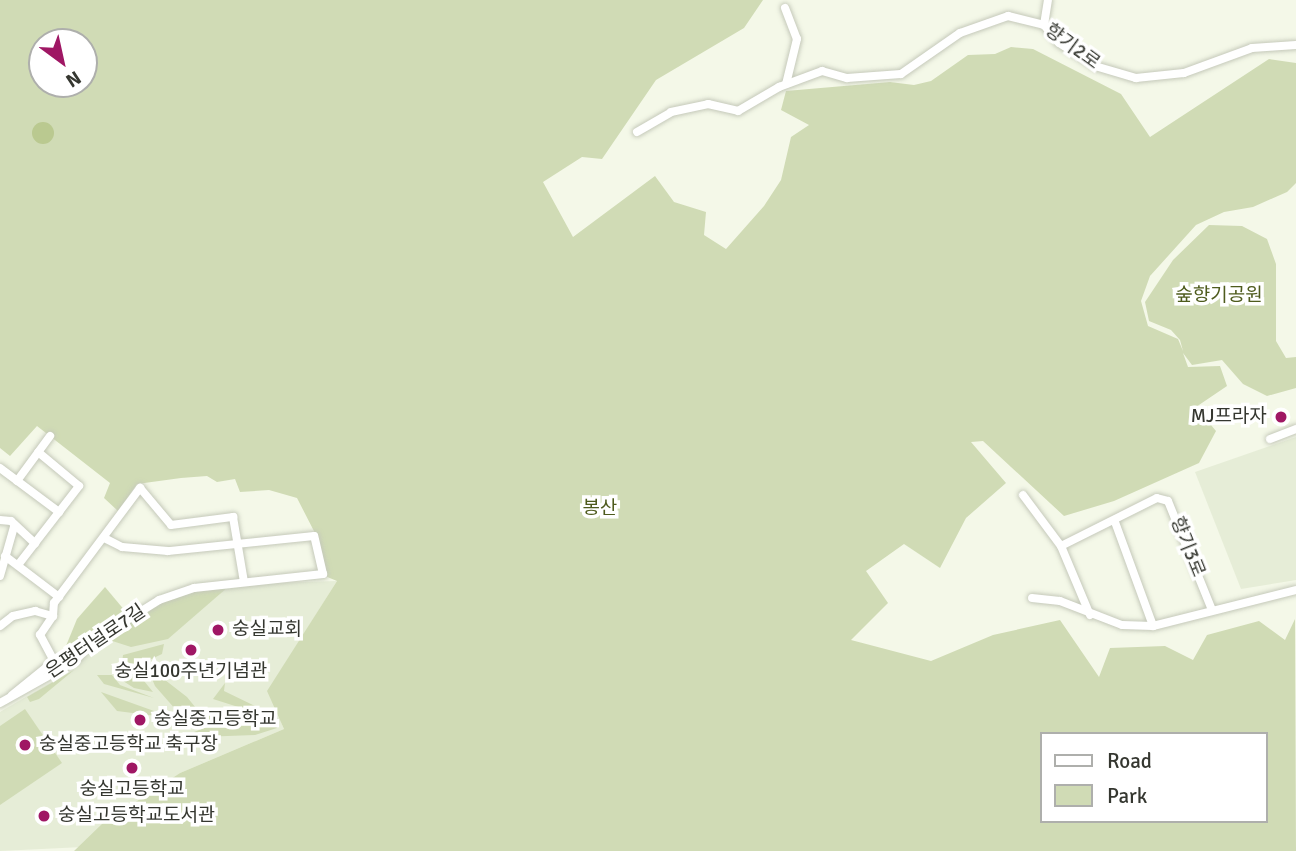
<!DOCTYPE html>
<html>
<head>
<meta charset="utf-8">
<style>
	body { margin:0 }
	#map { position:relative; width:1296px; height:851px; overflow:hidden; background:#f4f8e8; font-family:Signika,"Noto Sans KR",sans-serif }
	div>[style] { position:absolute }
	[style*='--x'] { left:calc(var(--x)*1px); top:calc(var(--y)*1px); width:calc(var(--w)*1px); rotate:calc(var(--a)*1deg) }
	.built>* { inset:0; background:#e6edd7 }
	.green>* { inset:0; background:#d0dbb5 }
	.water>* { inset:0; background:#bac990 }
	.round { border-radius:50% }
	.roads { filter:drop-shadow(0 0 2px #c5c9ba) drop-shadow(0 0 2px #c5c9ba) }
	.minor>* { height:8px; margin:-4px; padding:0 4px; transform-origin:4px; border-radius:4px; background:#fff }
	.dots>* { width:19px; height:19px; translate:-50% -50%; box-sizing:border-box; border:4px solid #fff; border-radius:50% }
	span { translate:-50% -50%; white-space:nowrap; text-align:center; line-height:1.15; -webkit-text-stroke:7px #fff; paint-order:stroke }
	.street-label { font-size:19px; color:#353730 }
	.park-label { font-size:19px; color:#4e5b1d }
	.poi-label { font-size:19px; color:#353730 }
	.right { translate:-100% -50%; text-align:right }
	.left { translate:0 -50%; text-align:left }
	.legend { position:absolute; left:1040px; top:732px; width:228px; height:91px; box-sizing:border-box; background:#fff; border:2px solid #aeafac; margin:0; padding:9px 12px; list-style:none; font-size:21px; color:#353730 }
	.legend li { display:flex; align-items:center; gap:14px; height:35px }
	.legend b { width:35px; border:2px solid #aeafac }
	.north { position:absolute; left:28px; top:28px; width:70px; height:70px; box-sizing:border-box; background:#fff; border:2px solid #aeafac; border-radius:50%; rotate:147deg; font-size:19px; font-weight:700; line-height:28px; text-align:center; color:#353730 }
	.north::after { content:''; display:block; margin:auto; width:24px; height:32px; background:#9f1764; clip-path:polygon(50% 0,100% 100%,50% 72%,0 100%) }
</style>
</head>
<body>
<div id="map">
	<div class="built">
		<div style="clip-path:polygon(1296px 437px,1296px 580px,1241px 589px,1195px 472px)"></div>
		<div style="clip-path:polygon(337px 581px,268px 691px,284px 729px,180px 773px,103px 823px,83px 847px,0 851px,0 712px,72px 670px,101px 641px,143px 615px,238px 584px)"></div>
	</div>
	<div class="green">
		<div style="clip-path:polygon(evenodd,0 0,763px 0,744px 28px,656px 80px,602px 159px,582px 157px,543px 182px,573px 237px,655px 176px,674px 202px,706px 212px,704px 235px,726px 249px,764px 206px,781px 180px,791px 137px,809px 125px,781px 110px,786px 91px,890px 82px,914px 85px,931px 81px,968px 55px,995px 54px,1011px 47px,1033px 49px,1121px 94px,1150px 137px,1269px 59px,1296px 63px,1296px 183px,1287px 192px,1253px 207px,1224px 212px,1196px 225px,1150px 276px,1141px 301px,1148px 326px,1178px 339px,1183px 351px,1180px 340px,1171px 330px,1149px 321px,1145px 302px,1173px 260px,1209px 225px,1242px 226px,1267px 239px,1276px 264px,1276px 341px,1286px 358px,1296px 357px,1296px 388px,1267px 396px,1243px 384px,1222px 360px,1192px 365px,1183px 353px,1188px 367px,1220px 366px,1227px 386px,1196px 407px,1216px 431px,1199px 463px,1114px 501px,1064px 516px,983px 441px,971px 442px,1006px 483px,966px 518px,940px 568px,904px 544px,866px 571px,888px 603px,851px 640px,931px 661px,993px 635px,1060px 620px,1099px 677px,1110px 648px,1165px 646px,1193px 660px,1207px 635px,1259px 621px,1285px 640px,1295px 619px,1296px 851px,74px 851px,103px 823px,180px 773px,284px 729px,267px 691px,337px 581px,325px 576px,317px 537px,297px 498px,269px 490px,240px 492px,235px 479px,217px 482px,207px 476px,181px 478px,137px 484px,118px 511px,104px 498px,110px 483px,37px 426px,10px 456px,0 448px,0 0,42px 42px,84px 42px,84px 84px,42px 84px,42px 42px,0 0,1042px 734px,1266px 734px,1266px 821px,1042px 821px,1042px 734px)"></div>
		<div style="clip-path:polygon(105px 587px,126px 612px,57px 668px,77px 619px)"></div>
		<div style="clip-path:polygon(228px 587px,168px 639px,131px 647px,103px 638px,159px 603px,196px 589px)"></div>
		<div style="clip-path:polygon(164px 644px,162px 654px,143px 663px,140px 676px,153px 692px,134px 688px,120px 679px,123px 655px)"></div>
		<div style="clip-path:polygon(158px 661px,165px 664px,156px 673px,187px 697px,204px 718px,202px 722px,190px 726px,155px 686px,150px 674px)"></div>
		<div style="clip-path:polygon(74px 670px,39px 699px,30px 702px,27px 697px)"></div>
		<div style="clip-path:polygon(97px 675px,112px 675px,120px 685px,154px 698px,104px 684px)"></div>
		<div style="clip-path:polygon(225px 683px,224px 691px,255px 706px,254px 712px,213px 699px)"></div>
		<div style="clip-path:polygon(101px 692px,154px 711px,156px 716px,117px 711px)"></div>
		<div style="clip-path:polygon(203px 708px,230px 718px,274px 723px,277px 728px,255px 735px,200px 737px,194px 732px,207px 727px,209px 718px)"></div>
		<div style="clip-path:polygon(25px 709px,62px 763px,0 805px,0 726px)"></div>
	</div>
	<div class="water">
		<div class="round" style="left:32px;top:122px;width:22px;height:22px"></div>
	</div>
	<div class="roads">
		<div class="minor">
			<div style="--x:785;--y:8;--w:33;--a:69"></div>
			<div style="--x:797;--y:39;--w:46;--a:103.7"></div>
			<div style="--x:1044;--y:25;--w:25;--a:-81"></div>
			<div style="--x:637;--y:132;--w:39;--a:-30"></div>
			<div style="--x:671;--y:112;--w:38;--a:-12"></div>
			<div style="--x:708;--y:104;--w:31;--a:13"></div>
			<div style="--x:738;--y:111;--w:48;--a:-30.3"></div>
			<div style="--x:779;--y:87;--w:46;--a:-20.4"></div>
			<div style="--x:822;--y:71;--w:26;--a:16"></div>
			<div style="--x:847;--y:78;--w:54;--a:-4.2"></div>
			<div style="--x:901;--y:74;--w:72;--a:-34.8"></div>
			<div style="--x:960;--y:33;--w:51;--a:-19.5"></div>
			<div style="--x:1008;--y:16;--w:37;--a:14"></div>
			<div style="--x:1044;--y:25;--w:23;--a:50"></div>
			<div style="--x:1059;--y:43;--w:43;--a:32.6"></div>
			<div style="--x:1095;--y:66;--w:43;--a:16.3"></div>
			<div style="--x:1136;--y:78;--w:48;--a:-5.9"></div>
			<div style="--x:1184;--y:73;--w:72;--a:-20.2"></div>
			<div style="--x:1252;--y:48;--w:44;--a:-3.9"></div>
			<div style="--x:1270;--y:439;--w:28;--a:-21"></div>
			<div style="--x:0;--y:468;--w:74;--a:36.7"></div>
			<div style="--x:17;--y:481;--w:56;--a:-53.7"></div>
			<div style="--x:1023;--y:495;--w:64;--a:53.3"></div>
			<div style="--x:0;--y:520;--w:11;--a:5"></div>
			<div style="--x:11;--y:521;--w:33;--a:43"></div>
			<div style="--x:1115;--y:522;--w:111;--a:69.9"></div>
			<div style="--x:5;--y:556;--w:68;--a:37.2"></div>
			<div style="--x:18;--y:565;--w:100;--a:-52.3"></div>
			<div style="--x:79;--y:486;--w:53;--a:-140.3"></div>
			<div style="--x:0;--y:576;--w:51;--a:-74.1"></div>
			<div style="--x:1032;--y:598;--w:28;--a:6"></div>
			<div style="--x:1060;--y:601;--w:66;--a:21.2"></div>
			<div style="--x:1122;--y:625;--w:31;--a:2"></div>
			<div style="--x:1153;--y:626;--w:147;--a:-14.1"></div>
			<div style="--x:1090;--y:615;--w:75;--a:-112.8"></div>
			<div style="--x:1061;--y:546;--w:107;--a:-26.6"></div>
			<div style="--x:1157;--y:498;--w:11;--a:15"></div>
			<div style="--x:1168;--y:501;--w:118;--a:68"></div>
			<div style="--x:0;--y:626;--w:16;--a:-38"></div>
			<div style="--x:13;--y:616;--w:23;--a:-13"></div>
			<div style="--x:35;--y:611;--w:19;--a:16"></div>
			<div style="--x:12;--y:695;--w:54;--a:-39"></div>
			<div style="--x:54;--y:661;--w:30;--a:-118"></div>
			<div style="--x:40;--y:635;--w:23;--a:-56"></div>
			<div style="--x:53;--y:616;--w:13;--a:-86"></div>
			<div style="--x:54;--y:603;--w:144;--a:-53.2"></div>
			<div style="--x:140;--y:488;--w:48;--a:50"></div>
			<div style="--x:171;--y:525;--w:63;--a:-7.4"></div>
			<div style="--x:233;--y:517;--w:66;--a:80.4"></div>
			<div style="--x:0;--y:703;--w:86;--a:-29.2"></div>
			<div style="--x:75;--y:661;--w:25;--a:-48"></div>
			<div style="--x:92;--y:642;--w:79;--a:-32.1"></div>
			<div style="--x:159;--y:600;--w:37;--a:-19"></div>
			<div style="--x:194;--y:588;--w:130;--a:-6.2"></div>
			<div style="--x:323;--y:574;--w:39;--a:-103"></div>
			<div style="--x:314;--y:536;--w:147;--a:174.1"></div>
			<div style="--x:168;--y:551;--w:46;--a:-175"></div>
			<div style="--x:122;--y:547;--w:18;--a:-153"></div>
		</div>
	</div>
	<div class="dots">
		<div style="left:1281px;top:417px;background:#9f1764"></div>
		<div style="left:218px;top:630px;background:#9f1764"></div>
		<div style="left:191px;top:650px;background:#9f1764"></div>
		<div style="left:140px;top:720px;background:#9f1764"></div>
		<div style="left:25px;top:745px;background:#9f1764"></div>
		<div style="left:132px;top:768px;background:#9f1764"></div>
		<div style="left:44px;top:816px;background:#9f1764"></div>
	</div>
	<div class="street-label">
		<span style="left:1072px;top:47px;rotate:36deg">향기2로</span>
		<span style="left:1187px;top:547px;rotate:68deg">향기3로</span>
		<span style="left:96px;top:642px;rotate:-34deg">은평터널로7길</span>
	</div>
	<div class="park-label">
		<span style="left:1219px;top:296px">숲향기공원</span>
		<span style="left:600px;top:509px">봉산</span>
	</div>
	<div class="poi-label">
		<span class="right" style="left:1267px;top:417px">MJ프라자</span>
		<span class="left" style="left:232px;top:630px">숭실교회</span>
		<span style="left:191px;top:672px">숭실100주년기념관</span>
		<span class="left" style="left:154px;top:720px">숭실중고등학교</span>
		<span class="left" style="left:39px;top:745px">숭실중고등학교 축구장</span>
		<span style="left:132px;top:790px">숭실고등학교</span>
		<span class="left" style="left:58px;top:816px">숭실고등학교도서관</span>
	</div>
	<ul class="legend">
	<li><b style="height:9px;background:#fff"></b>Road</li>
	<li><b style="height:19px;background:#d0dbb5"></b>Park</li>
	</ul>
	<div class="north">N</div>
</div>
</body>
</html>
